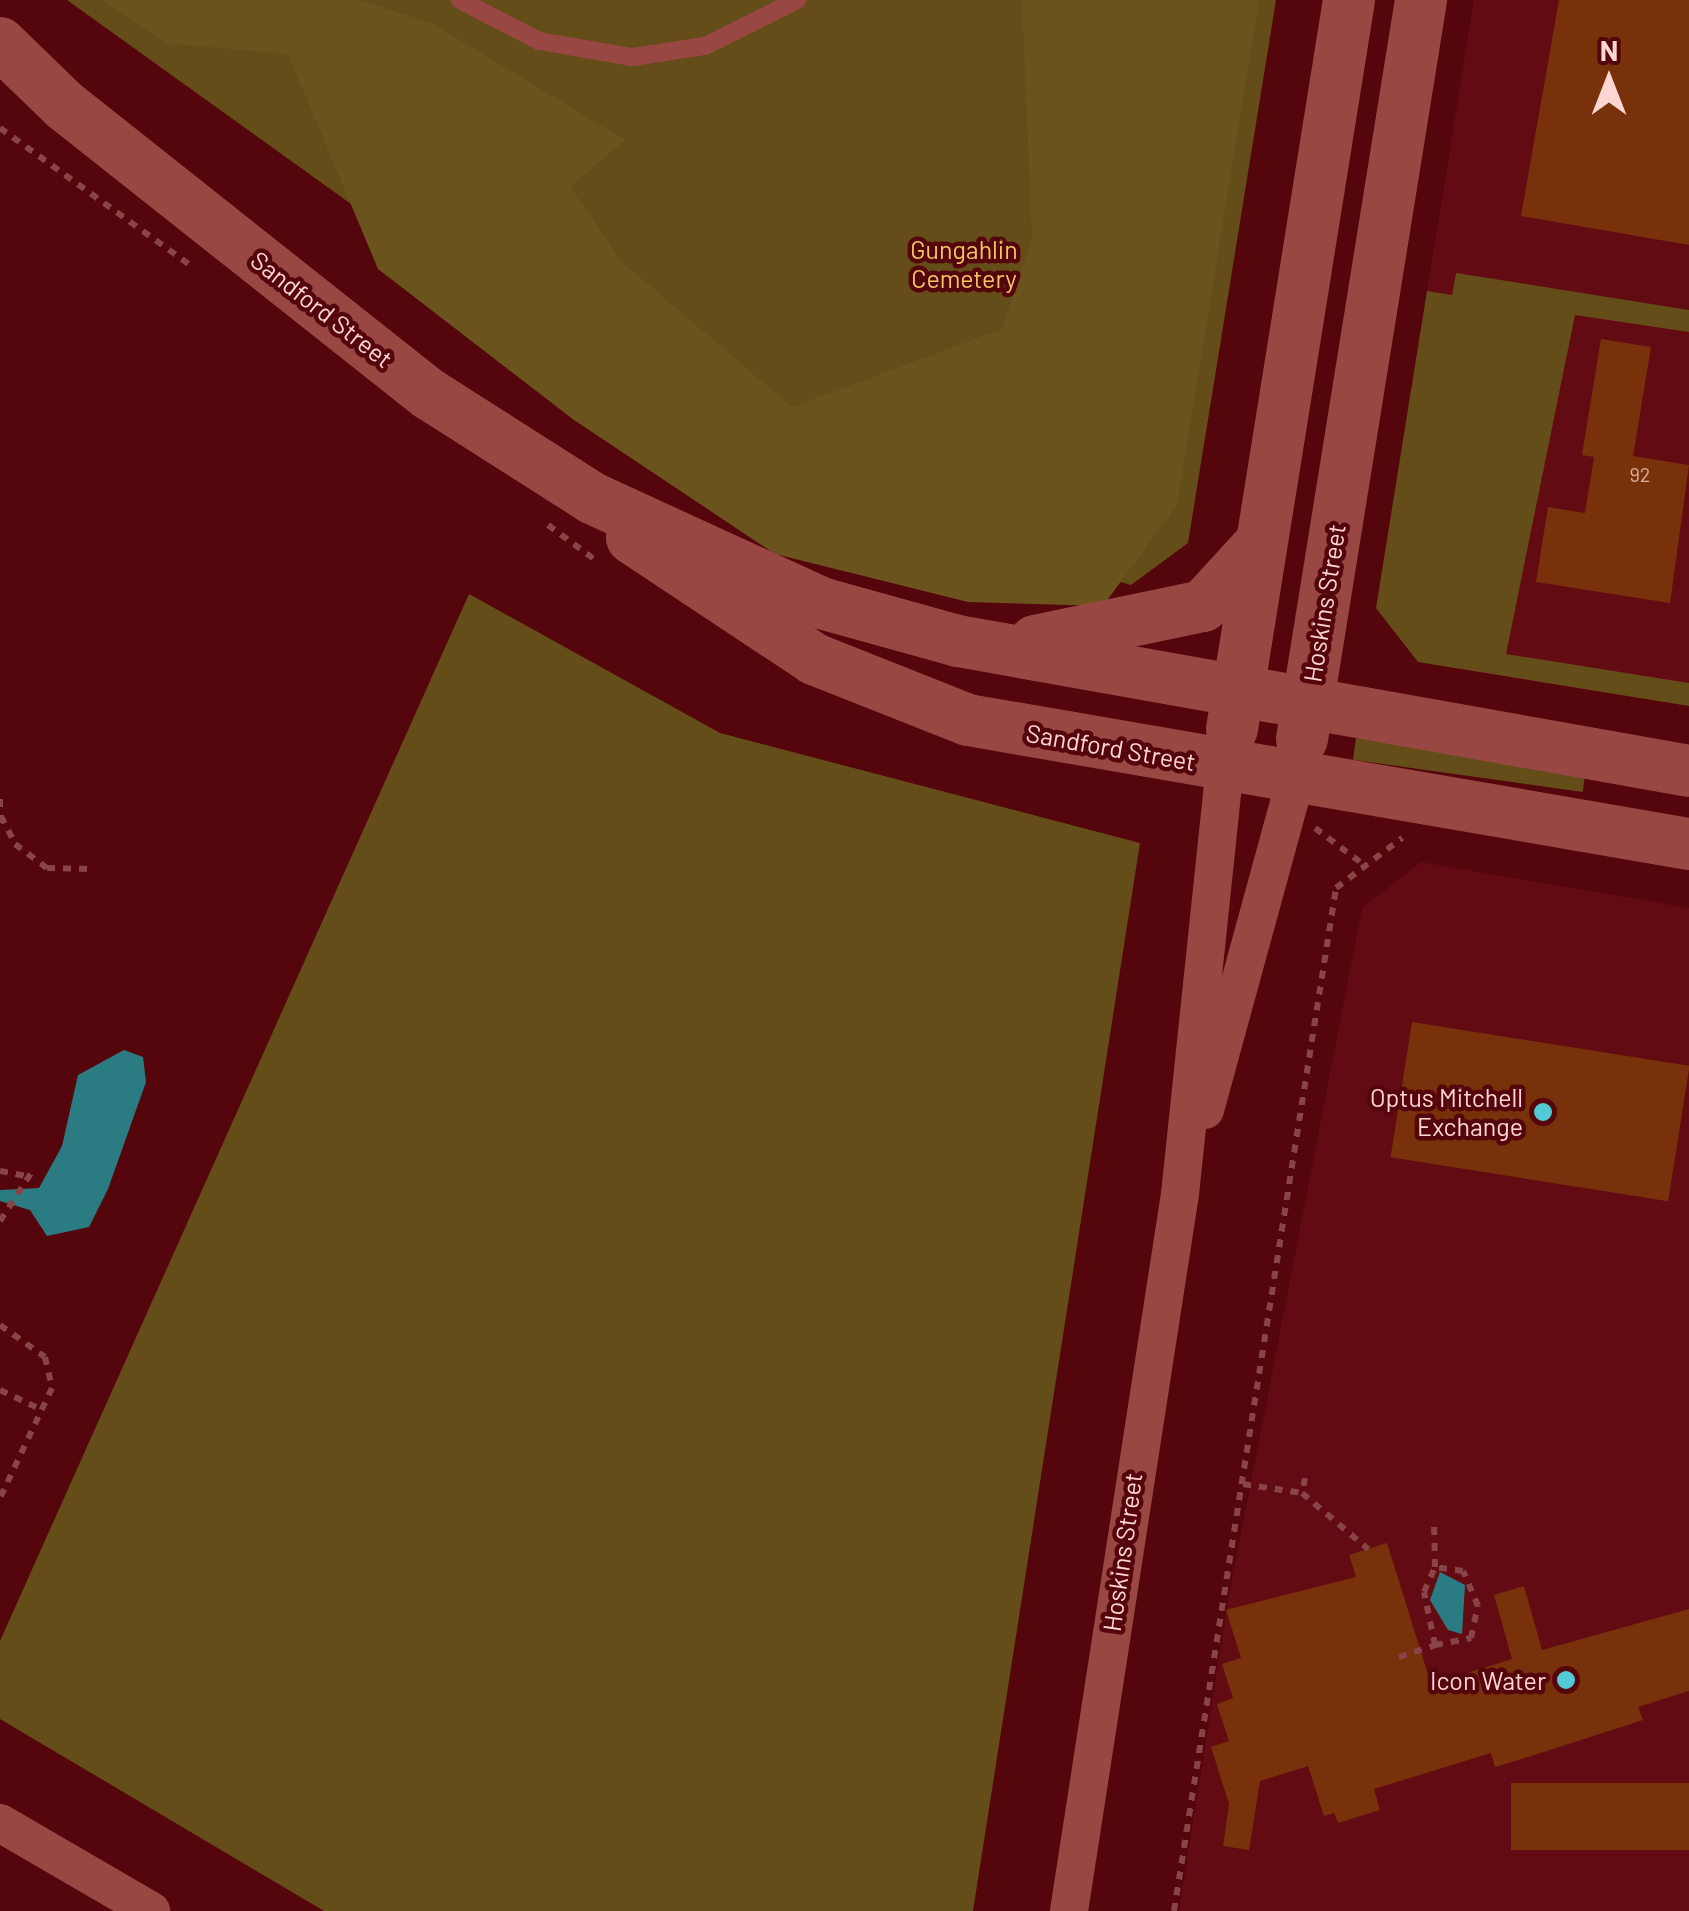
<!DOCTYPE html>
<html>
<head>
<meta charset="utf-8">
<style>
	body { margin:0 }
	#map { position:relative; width:1689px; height:1911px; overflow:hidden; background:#55050c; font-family:Barlow,sans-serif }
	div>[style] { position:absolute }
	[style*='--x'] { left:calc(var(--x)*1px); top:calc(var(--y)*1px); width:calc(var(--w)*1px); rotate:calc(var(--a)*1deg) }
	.built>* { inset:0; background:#630b13 }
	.green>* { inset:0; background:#644d19; transform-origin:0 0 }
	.forest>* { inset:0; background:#6b531e }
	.water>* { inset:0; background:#2b7b82 }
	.building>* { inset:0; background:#78310b; transform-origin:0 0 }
	.path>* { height:6px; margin-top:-3px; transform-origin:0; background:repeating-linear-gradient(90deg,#884448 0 8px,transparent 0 16px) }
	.lane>* { height:18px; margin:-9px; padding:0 9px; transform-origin:9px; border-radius:9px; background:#984743 }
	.street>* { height:38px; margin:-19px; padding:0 19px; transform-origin:19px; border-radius:19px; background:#984743 }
	.secondary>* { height:52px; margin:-26px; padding:0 26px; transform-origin:26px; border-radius:26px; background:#984743 }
	.dots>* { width:28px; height:28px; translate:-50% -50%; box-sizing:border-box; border:5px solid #55050c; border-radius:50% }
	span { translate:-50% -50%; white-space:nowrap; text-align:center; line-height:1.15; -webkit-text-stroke:9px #55050c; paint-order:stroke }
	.number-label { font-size:20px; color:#dcada1 }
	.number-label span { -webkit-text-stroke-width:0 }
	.park-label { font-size:25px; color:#f2c564 }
	.street-label { font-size:25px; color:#fdd6d3 }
	.poi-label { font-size:25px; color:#fdd6d3 }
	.right { translate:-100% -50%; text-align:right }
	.north { position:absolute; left:1559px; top:30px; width:100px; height:100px; -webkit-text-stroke:8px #55050c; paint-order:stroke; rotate:0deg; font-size:28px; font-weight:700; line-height:40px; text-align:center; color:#fdd6d3 }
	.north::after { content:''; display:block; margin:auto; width:35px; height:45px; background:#fdd6d3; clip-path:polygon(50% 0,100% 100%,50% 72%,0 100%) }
</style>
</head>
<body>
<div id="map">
	<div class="built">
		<div style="clip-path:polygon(1474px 0,1689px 0,1689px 706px,1418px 662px,1376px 608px)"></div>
		<div style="clip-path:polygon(1421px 862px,1689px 908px,1689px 1911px,1179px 1911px,1228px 1601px,1362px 908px)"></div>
	</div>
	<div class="green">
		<div style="clip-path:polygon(67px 0,1276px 0,1188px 543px,1131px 585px,789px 489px,525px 329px)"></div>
		<div style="clip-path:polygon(1456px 273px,1689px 310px,1689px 332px,1575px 315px,1506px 654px,1689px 683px,1689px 706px,1418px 662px,1376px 608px,1427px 291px,1452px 295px)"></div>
		<div style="clip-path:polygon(469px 594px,720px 733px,1140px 843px,973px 1911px,324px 1911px,0 1719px,0 1641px)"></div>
		<div style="left:1356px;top:738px;width:232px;height:22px;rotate:8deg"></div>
	</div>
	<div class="forest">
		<div style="clip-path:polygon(103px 0,360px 0,433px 24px,625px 140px,570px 187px,621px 261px,792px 407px,1002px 329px,1032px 239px,1022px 0,1259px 0,1177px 505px,1103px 606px,968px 602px,775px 554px,574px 420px,378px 269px,288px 54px,165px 43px)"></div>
	</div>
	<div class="water">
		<div style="clip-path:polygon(124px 1050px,143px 1057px,146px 1082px,108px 1189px,89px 1227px,47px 1236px,30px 1210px,0 1201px,0 1190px,39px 1188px,62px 1146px,78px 1075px)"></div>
		<div style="clip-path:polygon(1440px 1572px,1465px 1585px,1462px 1634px,1448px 1630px,1430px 1600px)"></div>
	</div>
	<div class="building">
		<div style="clip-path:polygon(1559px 0,1689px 0,1689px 245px,1521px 216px)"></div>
		<div style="clip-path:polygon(1601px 339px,1651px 347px,1633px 456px,1689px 465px,1670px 603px,1536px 582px,1548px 507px,1585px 513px,1594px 457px,1582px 455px)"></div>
		<div style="left:1412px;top:1022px;width:281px;height:137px;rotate:9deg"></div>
		<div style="clip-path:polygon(1387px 1543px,1431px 1684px,1512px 1659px,1494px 1595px,1524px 1586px,1542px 1650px,1689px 1609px,1689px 1691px,1638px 1707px,1643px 1720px,1525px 1758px,1495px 1767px,1491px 1753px,1374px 1789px,1380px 1810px,1338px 1823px,1334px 1813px,1324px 1816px,1308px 1766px,1260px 1781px,1249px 1850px,1223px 1846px,1229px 1804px,1211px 1747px,1229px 1741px,1217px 1704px,1233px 1698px,1222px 1664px,1241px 1658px,1226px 1610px,1356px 1577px,1349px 1555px)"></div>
		<div style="left:1689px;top:1783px;width:67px;height:178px;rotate:90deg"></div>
	</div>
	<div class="path">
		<div style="--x:0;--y:128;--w:239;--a:35.8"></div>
		<div style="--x:548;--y:525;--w:57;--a:36.5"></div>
		<div style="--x:0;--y:799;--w:30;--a:90"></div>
		<div style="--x:1;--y:816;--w:31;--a:63"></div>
		<div style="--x:15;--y:844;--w:40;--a:37"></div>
		<div style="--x:47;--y:868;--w:44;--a:1.3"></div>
		<div style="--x:1315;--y:828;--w:60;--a:36.9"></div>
		<div style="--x:0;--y:1171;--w:25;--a:11"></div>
		<div style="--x:0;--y:1221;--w:64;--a:-57.1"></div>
		<div style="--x:0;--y:1325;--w:55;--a:35.4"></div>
		<div style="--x:45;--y:1357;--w:32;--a:77"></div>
		<div style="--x:52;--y:1388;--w:122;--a:115.3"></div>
		<div style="--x:0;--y:1390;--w:47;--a:25.5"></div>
		<div style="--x:1305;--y:1478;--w:15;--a:101"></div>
		<div style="--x:1302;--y:1493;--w:87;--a:40.3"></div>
		<div style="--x:1243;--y:1484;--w:60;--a:8.7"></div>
		<div style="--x:1435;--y:1645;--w:37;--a:-11"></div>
		<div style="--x:1471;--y:1638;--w:33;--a:-78"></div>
		<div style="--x:1478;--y:1606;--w:38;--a:-113"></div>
		<div style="--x:1463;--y:1571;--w:28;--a:-172"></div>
		<div style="--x:1399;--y:1657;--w:38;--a:-18"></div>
		<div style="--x:1435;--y:1645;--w:54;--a:-101.7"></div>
		<div style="--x:1424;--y:1592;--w:27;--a:-66"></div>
		<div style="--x:1435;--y:1567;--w:43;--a:-91.3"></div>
		<div style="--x:1174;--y:1911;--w:1036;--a:-81"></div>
		<div style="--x:1336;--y:888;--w:83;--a:-37.1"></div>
	</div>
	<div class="lane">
		<div style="--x:460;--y:0;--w:89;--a:27.4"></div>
		<div style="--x:539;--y:41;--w:95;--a:9.7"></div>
		<div style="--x:633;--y:57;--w:73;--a:-8.7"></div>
		<div style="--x:705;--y:46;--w:103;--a:-26.6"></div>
	</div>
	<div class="street">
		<div style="--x:1205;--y:1110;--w:342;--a:-74.7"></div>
		<div style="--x:0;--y:1823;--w:175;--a:30.2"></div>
		<div style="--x:1069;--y:1911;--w:726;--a:-81.2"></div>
		<div style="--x:1180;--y:1194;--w:428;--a:-84"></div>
	</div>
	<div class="secondary">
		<div style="--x:0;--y:43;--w:89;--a:44.1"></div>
		<div style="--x:64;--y:105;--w:466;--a:38.4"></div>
		<div style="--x:429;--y:394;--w:193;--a:32.5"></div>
		<div style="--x:592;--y:498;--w:252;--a:24.6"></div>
		<div style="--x:821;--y:603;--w:142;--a:15.5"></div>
		<div style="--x:958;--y:641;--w:742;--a:10.08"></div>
		<div style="--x:632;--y:538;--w:219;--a:33.6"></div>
		<div style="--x:814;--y:659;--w:166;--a:21.6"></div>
		<div style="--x:968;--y:720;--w:732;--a:9.76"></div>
		<div style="--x:1035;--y:641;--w:172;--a:-11.8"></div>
		<div style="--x:1203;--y:606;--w:83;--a:-47.4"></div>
		<div style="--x:1232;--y:729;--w:738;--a:-80.88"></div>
		<div style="--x:1302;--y:739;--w:749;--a:-80.85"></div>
	</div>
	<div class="dots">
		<div style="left:1543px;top:1112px;background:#52cbd7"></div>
		<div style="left:1566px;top:1680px;background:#52cbd7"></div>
	</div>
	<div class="number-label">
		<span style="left:1640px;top:474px">92</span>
	</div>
	<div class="park-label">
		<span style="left:964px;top:264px">Gungahlin<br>Cemetery</span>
	</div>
	<div class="street-label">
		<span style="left:322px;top:309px;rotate:38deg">Sandford Street</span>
		<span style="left:1324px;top:603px;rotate:-81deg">Hoskins Street</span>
		<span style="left:1111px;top:747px;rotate:10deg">Sandford Street</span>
		<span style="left:1122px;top:1552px;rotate:-82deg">Hoskins Street</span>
	</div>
	<div class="poi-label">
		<span class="right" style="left:1523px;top:1112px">Optus Mitchell<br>Exchange</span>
		<span class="right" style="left:1546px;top:1680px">Icon Water</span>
	</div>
	<div class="north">N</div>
</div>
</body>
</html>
